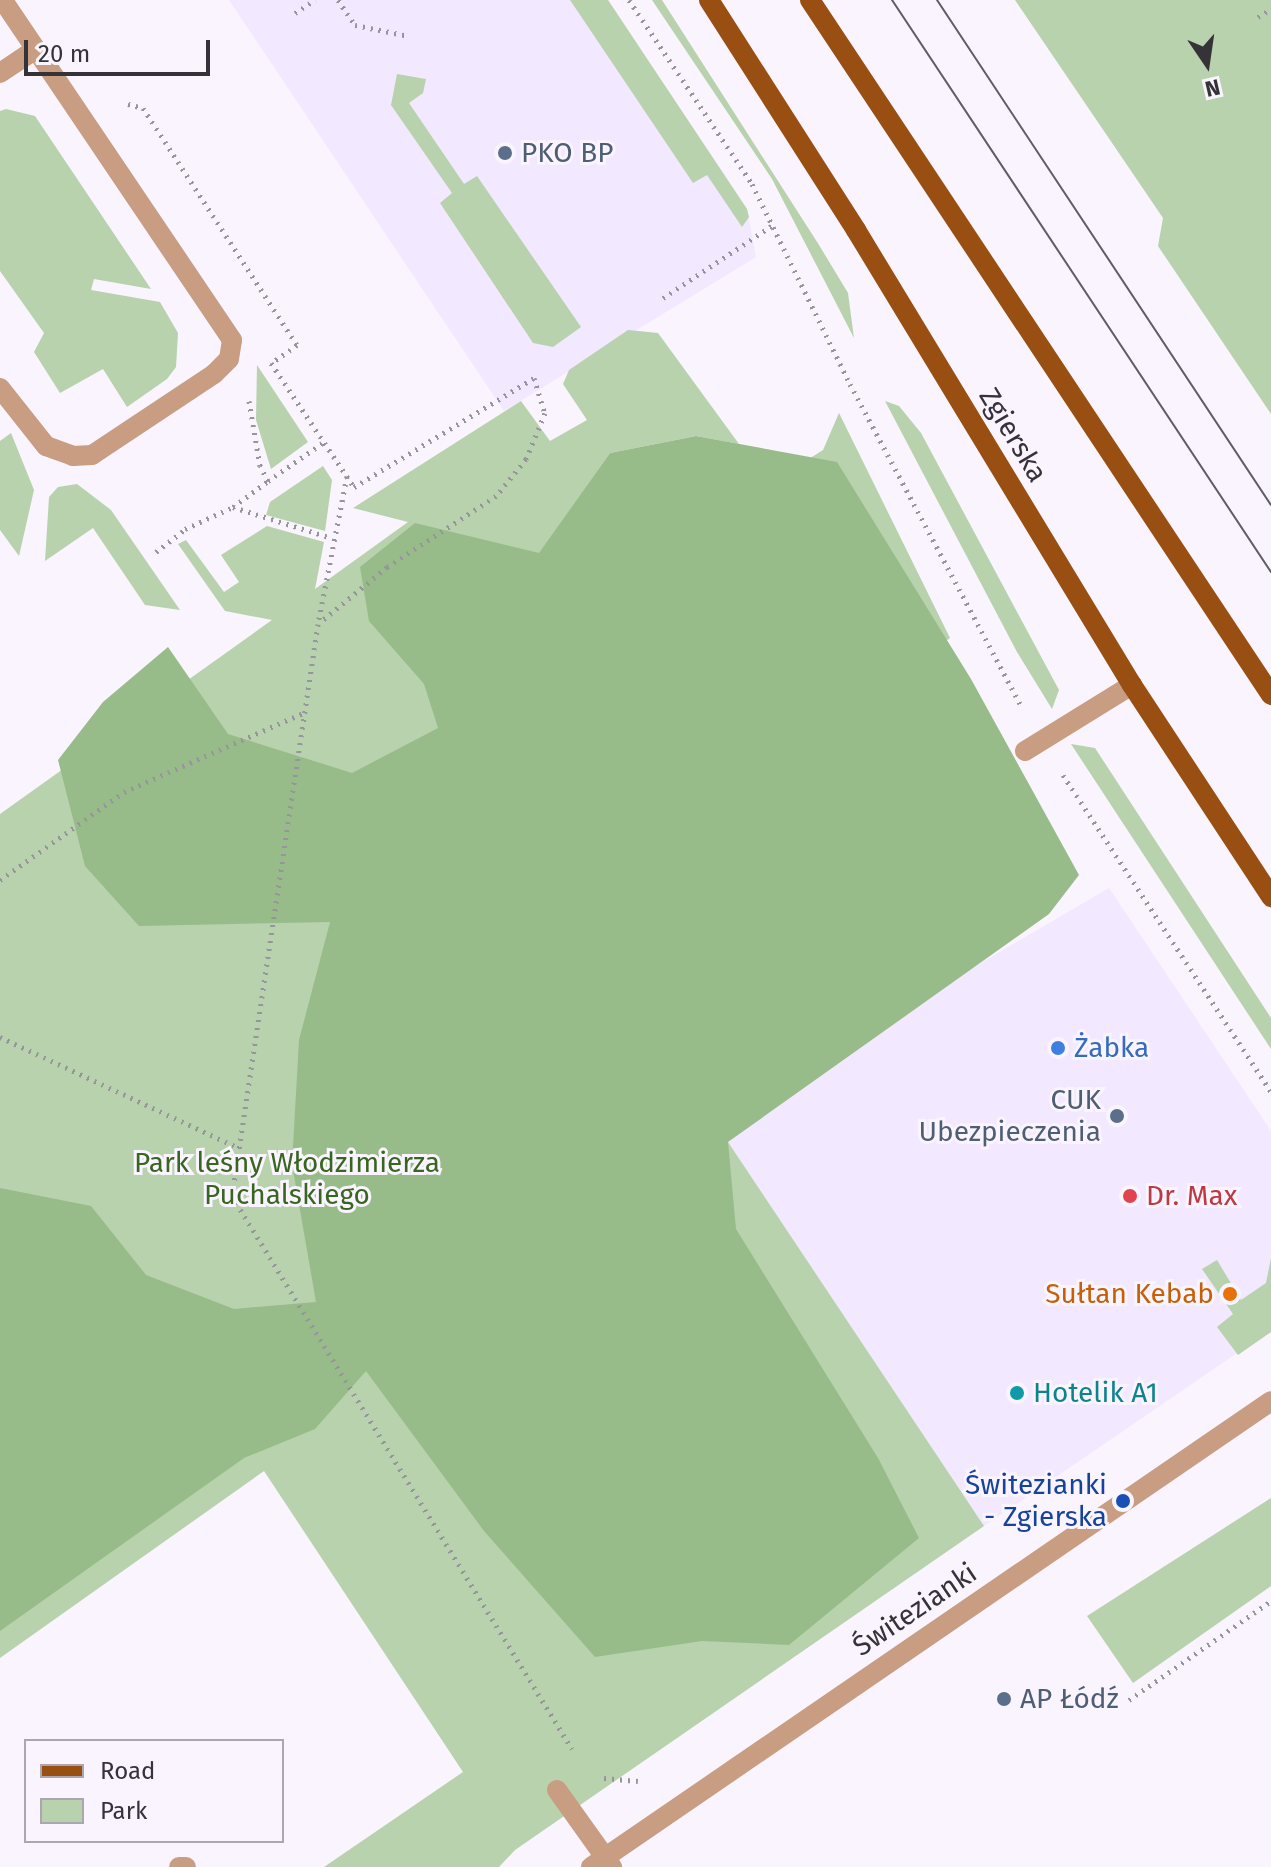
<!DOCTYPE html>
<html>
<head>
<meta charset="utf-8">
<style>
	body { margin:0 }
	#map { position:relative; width:1271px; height:1867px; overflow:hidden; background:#f9f4fe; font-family:"Fira Sans",sans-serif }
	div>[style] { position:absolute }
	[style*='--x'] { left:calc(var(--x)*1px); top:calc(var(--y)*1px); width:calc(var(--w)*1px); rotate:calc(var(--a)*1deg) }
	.built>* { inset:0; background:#f2e8ff }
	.green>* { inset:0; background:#b7d2ac }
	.forest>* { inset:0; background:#98bc89 }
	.path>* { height:5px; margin-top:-2.5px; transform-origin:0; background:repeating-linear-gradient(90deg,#98949c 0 2px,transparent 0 8px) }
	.service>* { height:20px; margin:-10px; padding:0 10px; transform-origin:10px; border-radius:10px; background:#c89d82 }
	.minor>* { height:20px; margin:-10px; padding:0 10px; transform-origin:10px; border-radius:10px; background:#c89d82 }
	.tertiary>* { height:20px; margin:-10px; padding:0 10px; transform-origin:10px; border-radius:10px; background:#c89d82 }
	.primary>* { height:20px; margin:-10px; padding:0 10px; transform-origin:10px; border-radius:10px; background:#994f11 }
	.tram>* { height:2px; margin:-1px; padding:0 1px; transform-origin:1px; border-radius:1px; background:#605d64 }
	.dots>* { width:22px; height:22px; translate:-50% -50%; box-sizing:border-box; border:4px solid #f9f4fe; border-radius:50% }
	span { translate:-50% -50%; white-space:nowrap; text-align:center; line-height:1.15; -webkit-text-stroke:6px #f9f4fe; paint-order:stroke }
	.service-label { font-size:28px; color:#4e5e75 }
	.left { translate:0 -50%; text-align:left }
	.right { translate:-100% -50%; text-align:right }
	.street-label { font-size:28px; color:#353238 }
	.shop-label { font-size:28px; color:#366cbe }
	.park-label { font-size:28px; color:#386520 }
	.health-label { font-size:28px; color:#be3a42 }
	.food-label { font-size:28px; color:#c56008 }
	.culture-label { font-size:28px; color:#0d838f }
	.transit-label { font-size:28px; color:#164399 }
	.legend { position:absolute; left:24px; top:1739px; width:260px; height:104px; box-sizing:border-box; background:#f9f4fe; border:2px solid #aba6af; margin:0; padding:10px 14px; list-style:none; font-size:24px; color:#353238 }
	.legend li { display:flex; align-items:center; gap:16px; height:40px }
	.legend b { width:40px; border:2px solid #aba6af }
	.north { position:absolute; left:1167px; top:24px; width:80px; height:80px; -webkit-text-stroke:6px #f9f4fe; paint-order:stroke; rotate:167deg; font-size:22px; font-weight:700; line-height:32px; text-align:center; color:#353238 }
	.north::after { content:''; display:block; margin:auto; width:28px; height:36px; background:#353238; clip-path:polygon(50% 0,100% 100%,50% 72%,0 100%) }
	.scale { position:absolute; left:24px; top:40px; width:186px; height:36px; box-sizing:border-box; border:4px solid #353238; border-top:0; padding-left:10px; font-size:24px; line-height:28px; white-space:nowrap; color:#353238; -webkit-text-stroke:6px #f9f4fe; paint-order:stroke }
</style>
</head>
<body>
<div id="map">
	<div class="built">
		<div style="clip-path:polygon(229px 0,608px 0,747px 209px,756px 257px,504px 411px)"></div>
		<div style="clip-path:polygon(1109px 888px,1271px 1131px,1271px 1293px,1240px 1351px,984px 1526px,728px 1142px,897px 1012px)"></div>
	</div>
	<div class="green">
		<div style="clip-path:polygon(570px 0,608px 0,747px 209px,749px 217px,742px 227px,707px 175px,693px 183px)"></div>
		<div style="clip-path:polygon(652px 0,662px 0,819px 245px,848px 293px,854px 338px,772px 179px)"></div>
		<div style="clip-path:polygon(1015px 0,1271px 0,1271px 414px,1158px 246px,1163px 218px)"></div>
		<div style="clip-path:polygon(397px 74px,426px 79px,423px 93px,409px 103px,464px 184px,477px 176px,581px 327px,553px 347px,533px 343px,440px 203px,452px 193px,391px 105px)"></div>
		<div style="clip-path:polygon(6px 109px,35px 116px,151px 289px,94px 279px,91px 290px,160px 302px,178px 333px,176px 367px,167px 379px,127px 407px,103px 369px,60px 393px,34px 352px,44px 333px,0 271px,0 111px)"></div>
		<div style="clip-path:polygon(628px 330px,658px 333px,739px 444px,696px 436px,610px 453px,539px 554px,508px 649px,823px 450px,839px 413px,950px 638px,542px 939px,728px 1142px,984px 1526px,515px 1850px,499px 1867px,324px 1867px,463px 1772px,264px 1471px,0 1658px,0 814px,272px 620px,225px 611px,178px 544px,186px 540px,224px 592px,239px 582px,221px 555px,267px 526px,324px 542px,315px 589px,408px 522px,353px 508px,521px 401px,550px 441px,587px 420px,563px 384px,569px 370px)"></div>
		<div style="clip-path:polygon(257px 365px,308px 442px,271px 469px,256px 420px)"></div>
		<div style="clip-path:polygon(885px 401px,899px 406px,921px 433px,1059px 690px,1052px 709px,1017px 652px)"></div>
		<div style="clip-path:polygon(11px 433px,34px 490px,19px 556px,0 530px,0 441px)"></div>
		<div style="clip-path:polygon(323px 466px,332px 480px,325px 531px,266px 515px,270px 502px)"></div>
		<div style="clip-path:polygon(77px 484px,111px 510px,180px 610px,145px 605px,93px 528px,45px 561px,49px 497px,58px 487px)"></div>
		<div style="clip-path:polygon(1071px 744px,1095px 748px,1271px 1018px,1271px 1049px)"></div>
		<div style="clip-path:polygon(1271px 1258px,1271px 1332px,1238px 1355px,1217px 1327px,1233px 1314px,1202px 1269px,1217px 1260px,1241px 1300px,1266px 1283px)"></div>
		<div style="clip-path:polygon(1271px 1498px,1271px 1586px,1133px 1683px,1087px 1616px)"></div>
	</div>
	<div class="forest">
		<div style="clip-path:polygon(696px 436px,837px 462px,971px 679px,1079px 875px,1049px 914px,728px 1142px,736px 1229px,878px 1458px,919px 1538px,789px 1645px,702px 1641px,595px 1657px,484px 1531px,366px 1371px,315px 1429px,244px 1458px,0 1631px,0 1188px,91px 1206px,146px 1275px,234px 1309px,316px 1302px,292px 1164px,299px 1040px,330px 922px,139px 926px,85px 866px,58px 760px,103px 702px,168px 647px,228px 734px,352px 773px,438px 728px,424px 684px,369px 621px,360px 567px,415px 523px,539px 553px,610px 453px)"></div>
	</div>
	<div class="path">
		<div style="--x:338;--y:0;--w:30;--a:56"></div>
		<div style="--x:355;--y:25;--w:55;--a:11.5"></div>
		<div style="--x:629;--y:0;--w:221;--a:56.2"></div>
		<div style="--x:752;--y:184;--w:223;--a:63.9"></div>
		<div style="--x:850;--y:384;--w:364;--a:62"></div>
		<div style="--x:295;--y:13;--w:24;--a:-33"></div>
		<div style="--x:1258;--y:17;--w:15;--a:-32"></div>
		<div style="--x:128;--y:104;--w:16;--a:15"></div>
		<div style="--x:143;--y:108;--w:283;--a:57"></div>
		<div style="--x:297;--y:345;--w:32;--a:145"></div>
		<div style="--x:271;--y:363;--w:149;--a:56.2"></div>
		<div style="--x:354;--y:487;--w:210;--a:-31.2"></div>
		<div style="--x:534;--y:378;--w:37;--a:73"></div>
		<div style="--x:545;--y:413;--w:50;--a:112.4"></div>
		<div style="--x:526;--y:459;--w:48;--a:129"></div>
		<div style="--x:496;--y:496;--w:130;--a:146.9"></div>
		<div style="--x:387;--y:567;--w:88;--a:140.5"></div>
		<div style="--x:663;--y:298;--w:132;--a:-33.6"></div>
		<div style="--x:347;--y:476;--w:151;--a:101.1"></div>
		<div style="--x:318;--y:624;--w:578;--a:98.55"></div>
		<div style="--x:232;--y:1196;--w:649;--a:58.42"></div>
		<div style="--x:268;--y:481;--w:68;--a:-34.9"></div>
		<div style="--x:233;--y:507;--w:44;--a:-36.6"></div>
		<div style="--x:268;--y:481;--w:17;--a:-118"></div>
		<div style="--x:260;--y:466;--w:66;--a:-99.6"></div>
		<div style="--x:156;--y:552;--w:37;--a:-38"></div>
		<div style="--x:185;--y:529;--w:53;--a:-24.6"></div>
		<div style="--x:233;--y:507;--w:104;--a:17.4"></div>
		<div style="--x:1063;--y:775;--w:379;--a:56.7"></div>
		<div style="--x:0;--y:880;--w:152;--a:-35.4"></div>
		<div style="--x:124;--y:792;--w:198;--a:-23.8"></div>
		<div style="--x:0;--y:1037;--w:264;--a:24.9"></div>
		<div style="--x:1129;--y:1700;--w:173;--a:-34.9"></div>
		<div style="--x:604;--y:1778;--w:34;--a:5"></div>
	</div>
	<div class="service">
		<div style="--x:0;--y:73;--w:43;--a:-33.7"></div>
		<div style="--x:0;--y:388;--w:74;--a:51.6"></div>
		<div style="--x:46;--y:446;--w:29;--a:20"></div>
		<div style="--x:73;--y:456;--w:19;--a:-3"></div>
		<div style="--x:92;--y:455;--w:146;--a:-33.6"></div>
		<div style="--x:214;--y:374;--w:21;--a:-45"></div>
		<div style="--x:229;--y:359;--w:19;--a:-81"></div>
		<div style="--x:232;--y:340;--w:410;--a:-124"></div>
		<div style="--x:1025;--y:751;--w:126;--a:-31.7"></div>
		<div style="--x:179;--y:1867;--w:7;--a:0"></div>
	</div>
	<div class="minor">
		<div style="--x:557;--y:1790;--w:95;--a:54.5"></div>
	</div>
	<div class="tertiary">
		<div style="--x:591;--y:1867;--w:824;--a:-34.42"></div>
	</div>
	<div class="primary">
		<div style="--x:709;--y:0;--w:273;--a:57.4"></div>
		<div style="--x:856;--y:230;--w:532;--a:58.76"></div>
		<div style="--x:1132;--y:685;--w:254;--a:56.7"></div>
		<div style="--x:810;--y:0;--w:834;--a:56.44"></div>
	</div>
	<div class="tram">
		<div style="--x:892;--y:0;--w:686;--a:56.47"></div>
		<div style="--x:937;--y:0;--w:605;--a:56.52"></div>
	</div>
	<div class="dots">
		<div style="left:505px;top:153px;background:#5c6f8a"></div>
		<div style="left:1058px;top:1048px;background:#3f7fe0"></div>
		<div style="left:1117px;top:1116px;background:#5c6f8a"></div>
		<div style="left:1130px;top:1196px;background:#e0444e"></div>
		<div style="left:1230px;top:1294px;background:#e8710a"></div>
		<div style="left:1017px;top:1393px;background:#0f9aa8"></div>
		<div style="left:1123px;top:1501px;background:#1a4fb4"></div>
		<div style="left:1004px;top:1699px;background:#5c6f8a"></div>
	</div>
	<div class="service-label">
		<span class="left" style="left:521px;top:153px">PKO BP</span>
		<span class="right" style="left:1101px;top:1116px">CUK<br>Ubezpieczenia</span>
		<span class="left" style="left:1020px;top:1699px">AP Łódź</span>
	</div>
	<div class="street-label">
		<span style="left:1013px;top:435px;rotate:59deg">Zgierska</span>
		<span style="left:915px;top:1610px;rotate:-34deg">Świtezianki</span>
	</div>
	<div class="shop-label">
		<span class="left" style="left:1074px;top:1048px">Żabka</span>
	</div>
	<div class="park-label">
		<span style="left:287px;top:1179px">Park leśny Włodzimierza<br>Puchalskiego</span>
	</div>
	<div class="health-label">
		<span class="left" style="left:1146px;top:1196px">Dr. Max</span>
	</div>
	<div class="food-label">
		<span class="right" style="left:1214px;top:1294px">Sułtan Kebab</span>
	</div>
	<div class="culture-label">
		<span class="left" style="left:1033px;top:1393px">Hotelik A1</span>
	</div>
	<div class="transit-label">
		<span class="right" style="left:1107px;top:1501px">Świtezianki<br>- Zgierska</span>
	</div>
	<ul class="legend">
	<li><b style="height:10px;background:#994f11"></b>Road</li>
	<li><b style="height:22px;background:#b7d2ac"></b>Park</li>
	</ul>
	<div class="north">N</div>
	<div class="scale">20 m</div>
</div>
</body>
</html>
